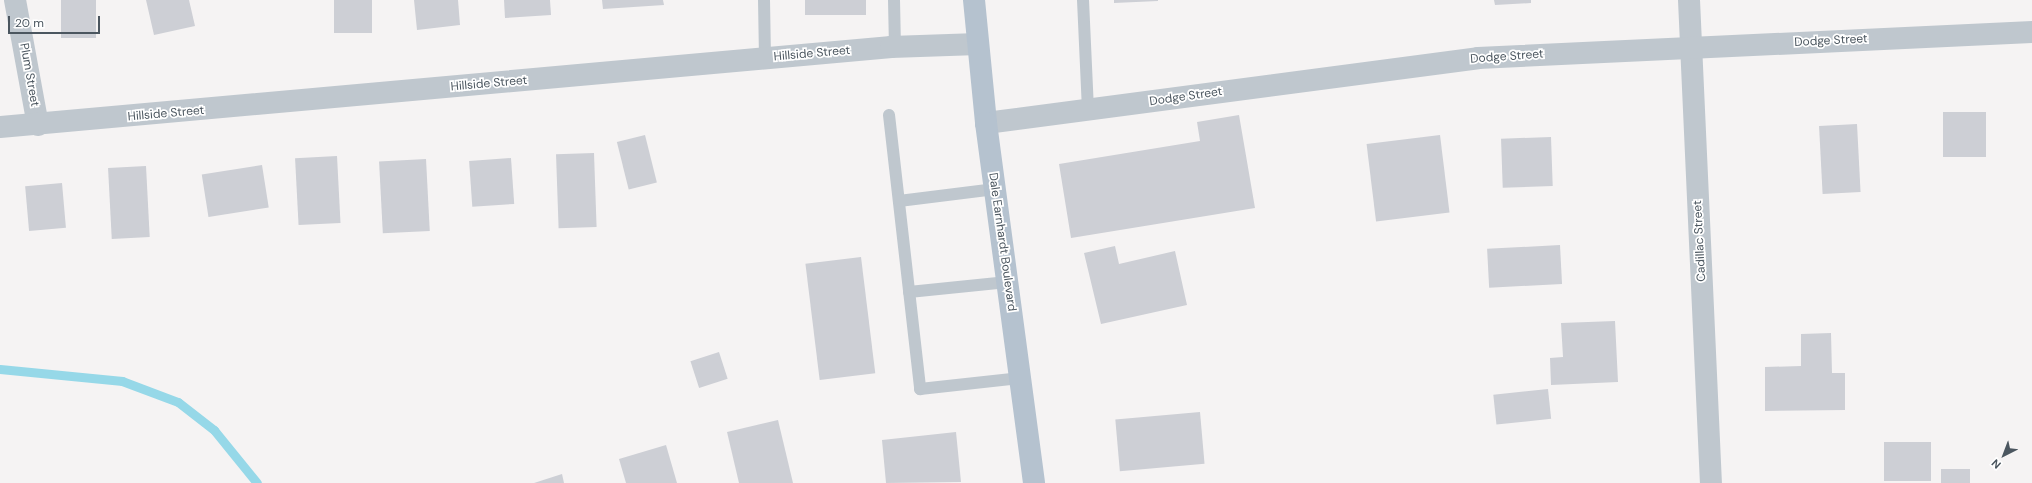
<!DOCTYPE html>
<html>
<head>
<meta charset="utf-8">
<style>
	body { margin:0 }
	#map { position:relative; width:2032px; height:483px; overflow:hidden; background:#f5f3f3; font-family:"DM Sans",sans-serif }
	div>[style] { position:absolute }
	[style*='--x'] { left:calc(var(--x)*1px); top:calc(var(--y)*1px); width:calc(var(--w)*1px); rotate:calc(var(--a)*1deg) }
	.stream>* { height:9px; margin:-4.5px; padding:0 4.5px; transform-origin:4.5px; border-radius:4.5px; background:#96d8e8 }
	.building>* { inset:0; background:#cdcfd5; transform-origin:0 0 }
	.lane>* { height:12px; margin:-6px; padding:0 6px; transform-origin:6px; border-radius:6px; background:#bfc7ce }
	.street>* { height:22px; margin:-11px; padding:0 11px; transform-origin:11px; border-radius:11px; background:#bfc7ce }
	.primary>* { height:22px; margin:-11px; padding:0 11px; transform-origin:11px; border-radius:11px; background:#b5c2cf }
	span { translate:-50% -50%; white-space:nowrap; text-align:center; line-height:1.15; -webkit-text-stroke:3.5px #fff; paint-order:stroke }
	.street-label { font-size:12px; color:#4b565f }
	.north { position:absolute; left:1984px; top:435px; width:40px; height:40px; -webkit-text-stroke:3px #fff; paint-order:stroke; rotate:222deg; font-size:11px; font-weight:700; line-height:16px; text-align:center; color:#4b565f }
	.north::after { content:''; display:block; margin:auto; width:14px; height:18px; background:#4b565f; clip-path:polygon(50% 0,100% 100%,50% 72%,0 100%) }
	.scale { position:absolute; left:8px; top:16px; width:92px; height:18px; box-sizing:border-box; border:2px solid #4b565f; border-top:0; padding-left:5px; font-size:12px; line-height:14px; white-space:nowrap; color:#4b565f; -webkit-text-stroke:3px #fff; paint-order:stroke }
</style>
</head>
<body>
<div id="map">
	<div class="stream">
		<div style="--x:0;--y:369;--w:123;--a:5.6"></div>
		<div style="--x:122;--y:381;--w:60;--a:20.6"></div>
		<div style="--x:178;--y:402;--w:46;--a:37.9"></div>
		<div style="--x:214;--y:430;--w:68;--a:50.9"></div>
	</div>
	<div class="building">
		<div style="left:61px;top:0;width:35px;height:38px"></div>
		<div style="clip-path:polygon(146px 0,189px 0,195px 26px,154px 35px)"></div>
		<div style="left:334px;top:0;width:38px;height:33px"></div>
		<div style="clip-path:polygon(414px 0,458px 0,460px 25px,417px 30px)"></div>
		<div style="clip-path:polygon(504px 0,550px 0,551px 15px,505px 18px)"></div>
		<div style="clip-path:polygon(602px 0,663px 0,664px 5px,603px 9px)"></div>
		<div style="left:805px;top:0;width:61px;height:15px"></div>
		<div style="clip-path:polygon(1114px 0,1158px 0,1158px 1px,1114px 3px)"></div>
		<div style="clip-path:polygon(1494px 0,1531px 0,1531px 3px,1495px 5px)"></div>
		<div style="left:1986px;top:112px;width:45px;height:43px;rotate:90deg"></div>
		<div style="clip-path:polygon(1239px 115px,1255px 208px,1071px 238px,1059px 164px,1200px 141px,1197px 122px)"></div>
		<div style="left:1857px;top:124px;width:68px;height:38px;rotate:87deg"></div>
		<div style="left:645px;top:135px;width:49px;height:29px;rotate:76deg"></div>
		<div style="left:1440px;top:135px;width:78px;height:74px;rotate:83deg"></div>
		<div style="left:1551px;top:137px;width:49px;height:50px;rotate:88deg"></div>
		<div style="left:594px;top:153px;width:74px;height:38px;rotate:88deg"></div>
		<div style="left:337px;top:156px;width:67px;height:42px;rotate:87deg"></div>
		<div style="left:511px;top:158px;width:46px;height:42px;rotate:86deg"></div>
		<div style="left:426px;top:159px;width:72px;height:47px;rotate:87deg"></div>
		<div style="left:262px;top:165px;width:43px;height:61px;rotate:81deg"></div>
		<div style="left:146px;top:166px;width:71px;height:38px;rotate:87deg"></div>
		<div style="left:62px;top:183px;width:45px;height:37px;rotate:85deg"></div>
		<div style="left:1560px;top:245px;width:39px;height:73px;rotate:87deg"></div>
		<div style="clip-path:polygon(1115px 246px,1119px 264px,1175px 251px,1187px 305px,1101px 324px,1084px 253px)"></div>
		<div style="left:861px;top:257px;width:117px;height:56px;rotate:83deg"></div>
		<div style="clip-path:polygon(1615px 321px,1618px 382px,1551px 385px,1550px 358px,1563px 357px,1561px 323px)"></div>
		<div style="clip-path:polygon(1831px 333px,1832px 373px,1845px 373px,1845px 410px,1765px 411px,1765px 367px,1801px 366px,1801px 334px)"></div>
		<div style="left:719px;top:352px;width:28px;height:30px;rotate:72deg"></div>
		<div style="left:1548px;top:389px;width:30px;height:55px;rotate:84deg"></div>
		<div style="left:1200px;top:412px;width:52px;height:85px;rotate:85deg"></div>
		<div style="clip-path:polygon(778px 420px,793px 483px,739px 483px,727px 432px)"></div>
		<div style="clip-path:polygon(956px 432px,961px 482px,886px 483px,882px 440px)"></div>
		<div style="left:1884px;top:442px;width:47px;height:39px"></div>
		<div style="clip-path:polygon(666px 445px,677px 483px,626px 483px,619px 459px)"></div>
		<div style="left:1941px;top:469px;width:29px;height:14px"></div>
		<div style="clip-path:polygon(562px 474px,564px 483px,534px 483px)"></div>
	</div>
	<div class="lane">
		<div style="--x:764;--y:0;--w:59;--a:89"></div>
		<div style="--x:894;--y:0;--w:47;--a:88.8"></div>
		<div style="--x:1083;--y:0;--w:110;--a:87.4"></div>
		<div style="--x:889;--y:115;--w:276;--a:83.5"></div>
		<div style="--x:920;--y:389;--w:101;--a:-6.3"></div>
		<div style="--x:899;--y:201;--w:97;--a:-7.1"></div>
		<div style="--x:909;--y:292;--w:99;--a:-5.8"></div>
	</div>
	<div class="street">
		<div style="--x:15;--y:0;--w:127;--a:79.6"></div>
		<div style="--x:1689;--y:0;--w:484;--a:87.4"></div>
		<div style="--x:986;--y:123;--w:496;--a:-7.5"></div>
		<div style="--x:1478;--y:58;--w:555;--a:-2.69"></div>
		<div style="--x:0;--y:127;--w:895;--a:-5.13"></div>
		<div style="--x:891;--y:47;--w:87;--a:-2"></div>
	</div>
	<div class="primary">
		<div style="--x:974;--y:0;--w:124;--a:84.4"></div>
		<div style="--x:986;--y:123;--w:363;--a:82.4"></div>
	</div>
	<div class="street-label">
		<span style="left:1831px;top:41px;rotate:-3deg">Dodge Street</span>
		<span style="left:812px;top:54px;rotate:-5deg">Hillside Street</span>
		<span style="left:1507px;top:57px;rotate:-4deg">Dodge Street</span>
		<span style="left:29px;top:75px;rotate:80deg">Plum Street</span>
		<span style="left:489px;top:84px;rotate:-5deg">Hillside Street</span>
		<span style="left:1186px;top:97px;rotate:-8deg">Dodge Street</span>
		<span style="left:166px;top:114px;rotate:-5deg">Hillside Street</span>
		<span style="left:1700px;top:241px;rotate:-93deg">Cadillac Street</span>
		<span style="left:1002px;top:242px;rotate:82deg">Dale Earnhardt Boulevard</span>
	</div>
	<div class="north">N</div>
	<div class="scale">20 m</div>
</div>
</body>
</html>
